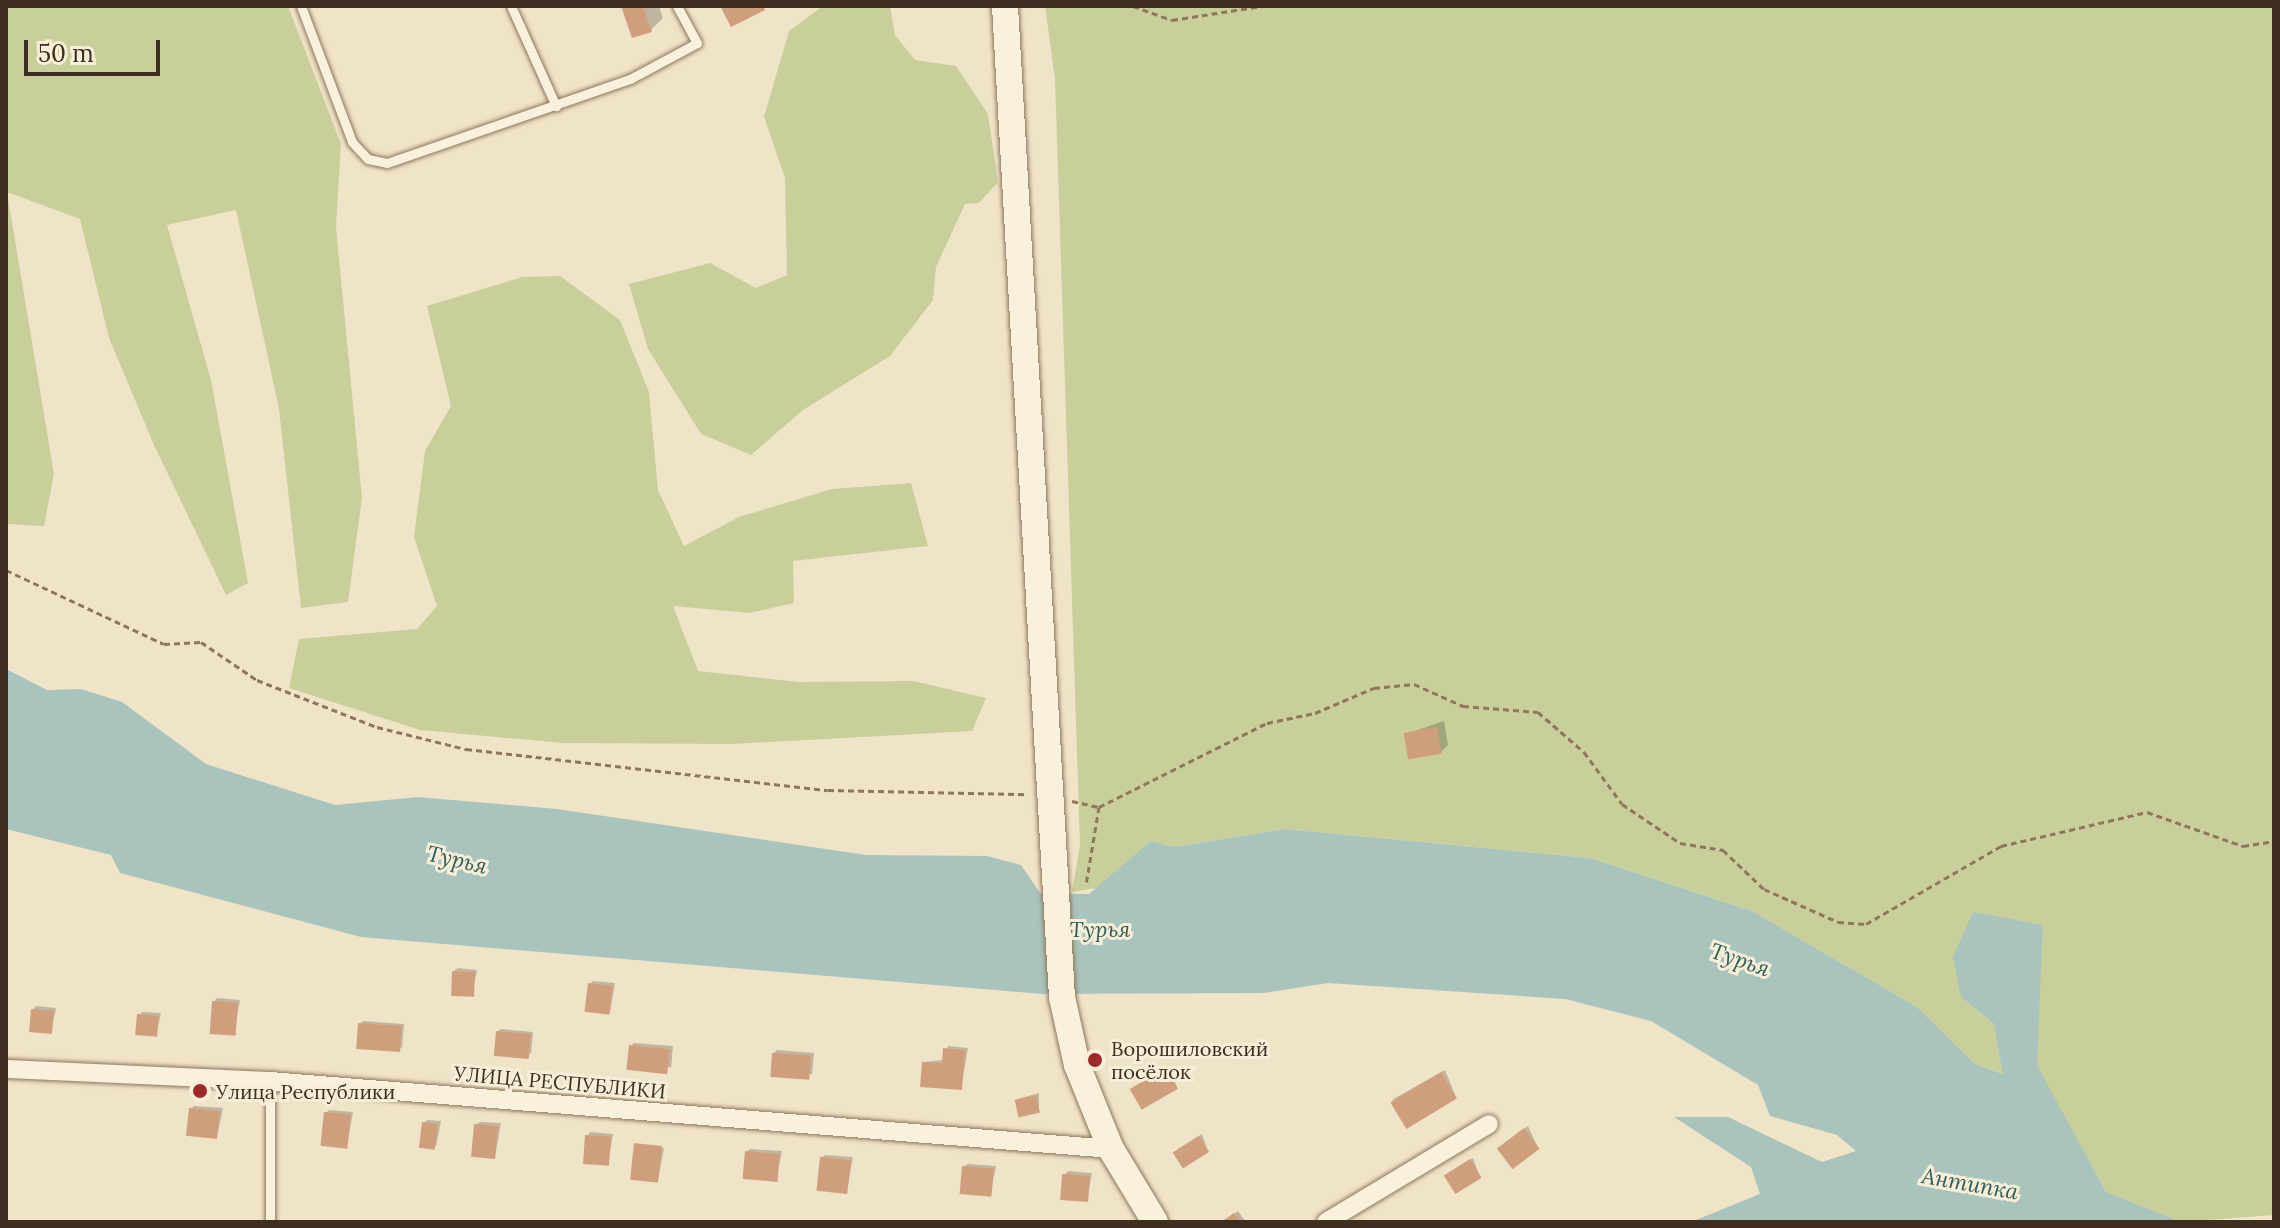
<!DOCTYPE html>
<html>
<head>
<meta charset="utf-8">
<style>
	body { margin:0 }
	#map { position:relative; width:2280px; height:1228px; overflow:hidden; background:#f0e4c8; font-family:Lora,serif }
	div>[style] { position:absolute }
	[style*='--x'] { left:calc(var(--x)*1px); top:calc(var(--y)*1px); width:calc(var(--w)*1px); rotate:calc(var(--a)*1deg) }
	.green>* { inset:0; background:#c9cf9b }
	.water>* { inset:0; background:#a9c4bc }
	.shadow>* { inset:0; background:#0003 }
	.building>* { inset:0; background:#cf9f7d; transform-origin:0 0 }
	.path>* { height:3px; margin-top:-1.5px; transform-origin:0; background:repeating-linear-gradient(90deg,#8d765c 0 6px,transparent 0 10px) }
	.roads { filter:drop-shadow(0 0 2px #8d765c) drop-shadow(0 0 2px #8d765c) }
	.lane>* { height:9px; margin:-4.5px; padding:0 4.5px; transform-origin:4.5px; border-radius:4.5px; background:#faf1dc }
	.street>* { height:18px; margin:-9px; padding:0 9px; transform-origin:9px; border-radius:9px; background:#faf1dc }
	.secondary>* { height:26px; margin:-13px; padding:0 13px; transform-origin:13px; border-radius:13px; background:#faf1dc }
	.dots>* { width:22px; height:22px; translate:-50% -50%; box-sizing:border-box; border:4px solid #f7eed8; border-radius:50% }
	span { translate:-50% -50%; white-space:nowrap; text-align:center; line-height:1.15; -webkit-text-stroke:6px #f7eed8; paint-order:stroke }
	.poi-label { font-size:20px; color:#3d2e20 }
	.left { translate:0 -50%; text-align:left }
	.street-label { font-size:20px; color:#3d2e20 }
	.water-label { font-size:22px; color:#2f5d5a; font-style:italic }
	.frame { position:absolute; inset:0; border:8px solid #3d2e20; pointer-events:none }
	.scale { position:absolute; left:24px; top:40px; width:136px; height:36px; box-sizing:border-box; border:4px solid #3d2e20; border-top:0; padding-left:10px; font-size:24px; line-height:28px; white-space:nowrap; color:#3d2e20; -webkit-text-stroke:6px #f7eed8; paint-order:stroke }
</style>
</head>
<body>
<div id="map">
	<div class="green">
		<div style="clip-path:polygon(6px 6px,288px 6px,341px 144px,336px 227px,362px 498px,348px 602px,301px 608px,279px 409px,236px 210px,167px 225px,211px 380px,248px 583px,226px 595px,154px 445px,109px 338px,80px 219px,7px 192px,54px 474px,44px 526px,6px 524px)"></div>
		<div style="clip-path:polygon(823px 6px,890px 6px,895px 35px,915px 60px,956px 66px,988px 114px,998px 182px,979px 203px,965px 204px,936px 267px,933px 300px,890px 356px,803px 410px,751px 455px,701px 434px,648px 349px,629px 284px,710px 263px,756px 288px,787px 275px,785px 178px,764px 117px,789px 31px)"></div>
		<div style="clip-path:polygon(1045px 6px,2274px 6px,2274px 1215px,2181px 1222px,2106px 1192px,2036px 1065px,2043px 926px,1961px 997px,1994px 1024px,2004px 1074px,1975px 1064px,1917px 1007px,1752px 911px,1590px 858px,1285px 829px,1174px 847px,1151px 841px,1103px 887px,1072px 892px,1080px 845px,1055px 79px)"></div>
		<div style="clip-path:polygon(560px 276px,620px 320px,649px 392px,658px 490px,684px 546px,739px 517px,832px 489px,911px 483px,928px 546px,793px 561px,794px 603px,750px 613px,673px 606px,698px 671px,798px 682px,913px 681px,986px 698px,972px 731px,733px 744px,564px 743px,420px 730px,289px 688px,299px 639px,417px 629px,437px 606px,414px 537px,425px 451px,451px 406px,427px 306px,522px 277px)"></div>
	</div>
	<div class="water">
		<div style="clip-path:polygon(6px 669px,47px 690px,81px 689px,122px 702px,206px 764px,335px 805px,418px 797px,557px 809px,866px 855px,987px 856px,1021px 865px,1040px 893px,1089px 894px,1151px 841px,1174px 847px,1285px 829px,1590px 858px,1752px 911px,1917px 1007px,1975px 1064px,2003px 1074px,1994px 1024px,1961px 997px,1953px 957px,1973px 912px,2043px 925px,2037px 1065px,2106px 1192px,2181px 1222px,1691px 1222px,1760px 1194px,1751px 1167px,1674px 1117px,1728px 1117px,1822px 1162px,1856px 1151px,1837px 1135px,1770px 1116px,1758px 1085px,1651px 1021px,1565px 999px,1328px 983px,1264px 993px,1042px 994px,361px 937px,120px 873px,111px 855px,6px 829px)"></div>
	</div>
	<div class="shadow">
		<div style="clip-path:polygon(623px 6px,659px 6px,663px 18px,651px 30px)"></div>
		<div style="clip-path:polygon(1444px 721px,1448px 745px,1441px 752px,1406px 734px)"></div>
		<div style="clip-path:polygon(458px 968px,477px 970px,472px 996px,454px 971px)"></div>
		<div style="clip-path:polygon(593px 981px,615px 983px,610px 1012px,590px 984px)"></div>
		<div style="clip-path:polygon(217px 998px,240px 1000px,234px 1034px,214px 1002px)"></div>
		<div style="clip-path:polygon(36px 1006px,56px 1008px,51px 1032px,33px 1010px)"></div>
		<div style="clip-path:polygon(142px 1012px,161px 1013px,156px 1035px,139px 1015px)"></div>
		<div style="clip-path:polygon(363px 1021px,404px 1024px,402px 1048px,360px 1024px)"></div>
		<div style="clip-path:polygon(501px 1029px,533px 1032px,531px 1054px,497px 1032px)"></div>
		<div style="clip-path:polygon(634px 1043px,673px 1046px,671px 1068px,631px 1046px)"></div>
		<div style="clip-path:polygon(948px 1046px,968px 1048px,961px 1088px,924px 1062px,944px 1060px)"></div>
		<div style="clip-path:polygon(777px 1050px,814px 1053px,812px 1075px,774px 1053px)"></div>
		<div style="clip-path:polygon(1170px 1067px,1177px 1088px,1136px 1086px)"></div>
		<div style="clip-path:polygon(1445px 1070px,1456px 1097px,1392px 1101px,1395px 1098px)"></div>
		<div style="clip-path:polygon(1039px 1093px,1039px 1111px,1018px 1101px,1021px 1098px)"></div>
		<div style="clip-path:polygon(194px 1106px,223px 1108px,217px 1137px,191px 1109px)"></div>
		<div style="clip-path:polygon(329px 1110px,353px 1112px,347px 1146px,326px 1113px)"></div>
		<div style="clip-path:polygon(427px 1120px,441px 1121px,436px 1147px,424px 1123px)"></div>
		<div style="clip-path:polygon(480px 1122px,501px 1123px,495px 1157px,476px 1125px)"></div>
		<div style="clip-path:polygon(1528px 1126px,1538px 1148px,1502px 1145px)"></div>
		<div style="clip-path:polygon(590px 1132px,613px 1134px,608px 1164px,587px 1136px)"></div>
		<div style="clip-path:polygon(1202px 1134px,1208px 1151px,1178px 1149px)"></div>
		<div style="clip-path:polygon(636px 1146px,664px 1148px,658px 1180px)"></div>
		<div style="clip-path:polygon(750px 1149px,782px 1151px,776px 1180px,747px 1152px)"></div>
		<div style="clip-path:polygon(825px 1155px,853px 1157px,847px 1191px,822px 1158px)"></div>
		<div style="clip-path:polygon(1473px 1158px,1480px 1177px,1450px 1172px)"></div>
		<div style="clip-path:polygon(967px 1164px,996px 1166px,990px 1195px,964px 1167px)"></div>
		<div style="clip-path:polygon(1068px 1171px,1092px 1173px,1087px 1200px,1064px 1175px)"></div>
		<div style="clip-path:polygon(1238px 1211px,1246px 1222px,1223px 1222px)"></div>
	</div>
	<div class="building">
		<div style="clip-path:polygon(621px 6px,643px 6px,652px 32px,632px 38px)"></div>
		<div style="clip-path:polygon(720px 6px,763px 6px,765px 10px,731px 27px)"></div>
		<div style="left:1437px;top:727px;width:27px;height:34px;rotate:80deg"></div>
		<div style="left:452px;top:971px;width:23px;height:25px;rotate:2deg"></div>
		<div style="left:588px;top:983px;width:25px;height:29px;rotate:7deg"></div>
		<div style="left:212px;top:1001px;width:26px;height:33px;rotate:4deg"></div>
		<div style="left:31px;top:1009px;width:23px;height:23px;rotate:5deg"></div>
		<div style="left:137px;top:1014px;width:22px;height:21px;rotate:5deg"></div>
		<div style="left:358px;top:1023px;width:44px;height:26px;rotate:4deg"></div>
		<div style="left:496px;top:1031px;width:35px;height:25px;rotate:5deg"></div>
		<div style="left:629px;top:1045px;width:41px;height:25px;rotate:6deg"></div>
		<div style="clip-path:polygon(943px 1048px,965px 1050px,962px 1090px,920px 1087px,922px 1062px,942px 1063px)"></div>
		<div style="left:772px;top:1053px;width:39px;height:24px;rotate:4deg"></div>
		<div style="left:1166px;top:1068px;width:24px;height:42px;rotate:60deg"></div>
		<div style="left:1441px;top:1072px;width:31px;height:59px;rotate:59deg"></div>
		<div style="left:1036px;top:1095px;width:18px;height:22px;rotate:77deg"></div>
		<div style="left:189px;top:1108px;width:31px;height:28px;rotate:6deg"></div>
		<div style="left:324px;top:1112px;width:27px;height:34px;rotate:6deg"></div>
		<div style="left:422px;top:1122px;width:16px;height:26px;rotate:7deg"></div>
		<div style="left:474px;top:1124px;width:24px;height:33px;rotate:5deg"></div>
		<div style="left:1524px;top:1128px;width:26px;height:34px;rotate:53deg"></div>
		<div style="left:585px;top:1135px;width:26px;height:29px;rotate:4deg"></div>
		<div style="left:1199px;top:1136px;width:19px;height:31px;rotate:58deg"></div>
		<div style="left:634px;top:1143px;width:28px;height:37px;rotate:6deg"></div>
		<div style="left:745px;top:1151px;width:35px;height:28px;rotate:5deg"></div>
		<div style="left:820px;top:1157px;width:31px;height:34px;rotate:6deg"></div>
		<div style="left:1470px;top:1159px;width:22px;height:31px;rotate:58deg"></div>
		<div style="left:962px;top:1166px;width:32px;height:28px;rotate:5deg"></div>
		<div style="left:1062px;top:1174px;width:28px;height:26px;rotate:4deg"></div>
		<div style="clip-path:polygon(1234px 1213px,1241px 1222px,1221px 1222px)"></div>
	</div>
	<div class="path">
		<div style="--x:1133;--y:6;--w:41;--a:19.7"></div>
		<div style="--x:1172;--y:20;--w:91;--a:-8.8"></div>
		<div style="--x:6;--y:570;--w:174;--a:25.1"></div>
		<div style="--x:164;--y:644;--w:37;--a:-3"></div>
		<div style="--x:201;--y:642;--w:68;--a:34.2"></div>
		<div style="--x:257;--y:680;--w:129;--a:21.4"></div>
		<div style="--x:377;--y:727;--w:92;--a:13.9"></div>
		<div style="--x:466;--y:749;--w:364;--a:6.5"></div>
		<div style="--x:828;--y:790;--w:199;--a:1.2"></div>
		<div style="--x:1072;--y:801;--w:28;--a:13"></div>
		<div style="--x:1099;--y:807;--w:79;--a:99.5"></div>
		<div style="--x:1099;--y:807;--w:188;--a:-26.6"></div>
		<div style="--x:1267;--y:723;--w:49;--a:-11.8"></div>
		<div style="--x:1315;--y:713;--w:64;--a:-23"></div>
		<div style="--x:1374;--y:688;--w:40;--a:-5.7"></div>
		<div style="--x:1414;--y:684;--w:54;--a:24.2"></div>
		<div style="--x:1463;--y:706;--w:75;--a:4.6"></div>
		<div style="--x:1538;--y:712;--w:61;--a:41"></div>
		<div style="--x:1584;--y:752;--w:64;--a:53.8"></div>
		<div style="--x:1622;--y:804;--w:70;--a:33.9"></div>
		<div style="--x:1680;--y:843;--w:44;--a:9.2"></div>
		<div style="--x:1723;--y:850;--w:57;--a:43.6"></div>
		<div style="--x:1764;--y:889;--w:81;--a:24"></div>
		<div style="--x:1838;--y:922;--w:28;--a:4"></div>
		<div style="--x:1866;--y:924;--w:156;--a:-30"></div>
		<div style="--x:2001;--y:846;--w:150;--a:-13.1"></div>
		<div style="--x:2147;--y:812;--w:102;--a:19.5"></div>
		<div style="--x:2243;--y:846;--w:31;--a:-9"></div>
	</div>
	<div class="roads">
		<div class="lane">
			<div style="--x:301;--y:6;--w:145;--a:69.4"></div>
			<div style="--x:352;--y:142;--w:23;--a:47"></div>
			<div style="--x:368;--y:159;--w:19;--a:12"></div>
			<div style="--x:387;--y:163;--w:257;--a:-19.1"></div>
			<div style="--x:630;--y:79;--w:76;--a:-28.2"></div>
			<div style="--x:697;--y:43;--w:42;--a:-118.4"></div>
			<div style="--x:511;--y:6;--w:110;--a:65.8"></div>
			<div style="--x:270;--y:1222;--w:141;--a:-90"></div>
		</div>
		<div class="street">
			<div style="--x:6;--y:1069;--w:264;--a:2.6"></div>
			<div style="--x:270;--y:1081;--w:844;--a:4.62"></div>
			<div style="--x:1326;--y:1222;--w:190;--a:-31"></div>
		</div>
		<div class="secondary">
			<div style="--x:1005;--y:6;--w:993;--a:86.71"></div>
			<div style="--x:1062;--y:997;--w:70;--a:77.6"></div>
			<div style="--x:1077;--y:1065;--w:91;--a:68"></div>
			<div style="--x:1111;--y:1149;--w:85;--a:58.9"></div>
		</div>
	</div>
	<div class="dots">
		<div style="left:1095px;top:1060px;background:#9e2a2b"></div>
		<div style="left:200px;top:1091px;background:#9e2a2b"></div>
	</div>
	<div class="poi-label">
		<span class="left" style="left:1111px;top:1060px">Ворошиловский<br>посёлок</span>
		<span class="left" style="left:216px;top:1091px">Улица Республики</span>
	</div>
	<div class="street-label">
		<span style="left:560px;top:1082px;rotate:5deg">УЛИЦА РЕСПУБЛИКИ</span>
	</div>
	<div class="water-label">
		<span style="left:457px;top:860px;rotate:13deg">Турья</span>
		<span style="left:1100px;top:930px">Турья</span>
		<span style="left:1740px;top:960px;rotate:19deg">Турья</span>
		<span style="left:1970px;top:1184px;rotate:10deg">Антипка</span>
	</div>
	<div class="frame"></div>
	<div class="scale">50 m</div>
</div>
</body>
</html>
